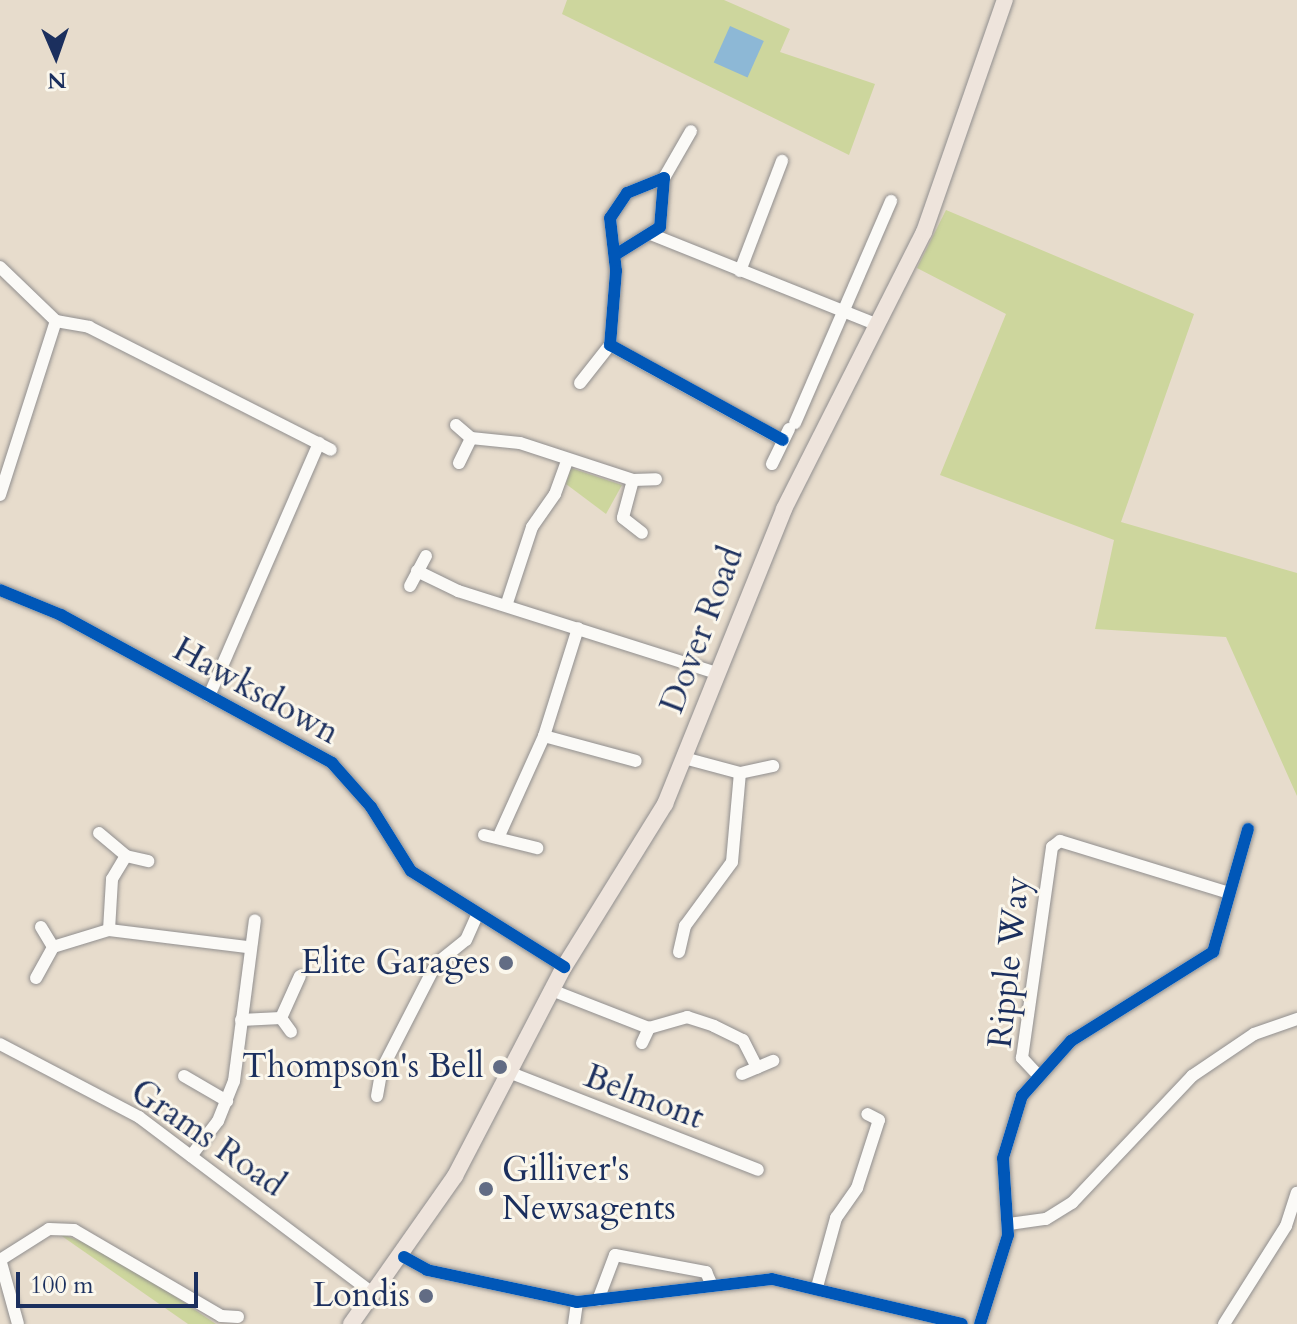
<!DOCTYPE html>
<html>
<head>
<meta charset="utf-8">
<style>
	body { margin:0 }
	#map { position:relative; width:1297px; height:1324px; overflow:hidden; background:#e7dccc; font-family:Cardo,serif }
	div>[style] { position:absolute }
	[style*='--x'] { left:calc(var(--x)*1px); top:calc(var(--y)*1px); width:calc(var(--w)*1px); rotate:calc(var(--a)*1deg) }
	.green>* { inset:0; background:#cdd69d }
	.water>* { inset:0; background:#8db8d6; transform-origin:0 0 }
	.roads { filter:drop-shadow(0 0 2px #918f8f) drop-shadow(0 0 2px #918f8f) }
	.minor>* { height:12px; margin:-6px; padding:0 6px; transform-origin:6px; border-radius:6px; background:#fbfaf7 }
	.major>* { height:16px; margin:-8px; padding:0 8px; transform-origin:8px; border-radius:8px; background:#eee4dc }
	.cycleway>* { height:12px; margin:-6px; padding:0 6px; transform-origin:6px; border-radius:6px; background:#0057b8 }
	.dots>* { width:22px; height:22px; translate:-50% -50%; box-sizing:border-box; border:4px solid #fbf7ec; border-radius:50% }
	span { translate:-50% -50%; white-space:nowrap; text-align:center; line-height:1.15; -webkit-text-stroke:6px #fbf7ec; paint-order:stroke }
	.street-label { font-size:34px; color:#1b2f5e }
	.poi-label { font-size:34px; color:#1b2f5e }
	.right { translate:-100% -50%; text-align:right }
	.left { translate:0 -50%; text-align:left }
	.north { position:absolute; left:16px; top:16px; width:80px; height:80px; -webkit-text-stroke:6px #fbf7ec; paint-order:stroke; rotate:178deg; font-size:22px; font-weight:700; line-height:32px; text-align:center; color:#1b2f5e }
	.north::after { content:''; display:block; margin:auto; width:28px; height:36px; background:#1b2f5e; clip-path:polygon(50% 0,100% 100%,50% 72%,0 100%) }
	.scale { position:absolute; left:16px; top:1272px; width:182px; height:36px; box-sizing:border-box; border:4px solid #1b2f5e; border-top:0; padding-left:10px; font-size:24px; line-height:28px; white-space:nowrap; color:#1b2f5e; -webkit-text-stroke:6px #fbf7ec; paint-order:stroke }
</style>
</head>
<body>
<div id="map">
	<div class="green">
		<div style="clip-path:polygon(567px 0,724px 0,790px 29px,780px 52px,875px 84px,849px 155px,562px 14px)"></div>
		<div style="clip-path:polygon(946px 210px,1194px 314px,1121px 522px,1297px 573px,1297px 796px,1226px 637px,1095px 629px,1114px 540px,940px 475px,1006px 314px,917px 268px)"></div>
		<div style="clip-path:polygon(571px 468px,622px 485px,606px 514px,566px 484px)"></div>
		<div style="clip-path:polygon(56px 1232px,109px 1252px,216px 1324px,188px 1324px)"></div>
	</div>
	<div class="water">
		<div style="left:730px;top:26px;width:37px;height:40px;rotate:24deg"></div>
	</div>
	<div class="roads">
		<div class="minor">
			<div style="--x:664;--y:178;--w:54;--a:-60.1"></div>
			<div style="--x:653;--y:235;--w:242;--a:21.8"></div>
			<div style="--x:615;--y:255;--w:53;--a:-31.9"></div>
			<div style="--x:660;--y:227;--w:49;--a:-85.3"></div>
			<div style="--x:664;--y:178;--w:40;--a:158"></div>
			<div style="--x:627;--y:193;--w:30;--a:124"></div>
			<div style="--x:610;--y:218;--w:53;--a:83.5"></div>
			<div style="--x:616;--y:271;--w:74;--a:94.6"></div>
			<div style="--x:610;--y:345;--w:197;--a:28.8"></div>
			<div style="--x:0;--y:267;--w:78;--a:44"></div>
			<div style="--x:56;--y:321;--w:34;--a:10"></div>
			<div style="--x:89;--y:327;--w:271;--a:26.9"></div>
			<div style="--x:740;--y:271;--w:118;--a:-69.1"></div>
			<div style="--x:580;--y:383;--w:48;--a:-51.7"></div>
			<div style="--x:795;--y:423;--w:242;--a:-66.6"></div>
			<div style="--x:456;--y:425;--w:20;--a:41"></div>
			<div style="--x:471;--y:438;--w:49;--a:5.8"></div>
			<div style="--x:520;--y:443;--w:119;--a:18.1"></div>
			<div style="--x:633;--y:480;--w:23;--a:-2"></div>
			<div style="--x:459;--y:463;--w:28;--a:-64"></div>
			<div style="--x:772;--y:464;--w:39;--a:-64"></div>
			<div style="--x:633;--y:480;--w:39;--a:105"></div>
			<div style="--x:623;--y:518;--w:24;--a:38"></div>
			<div style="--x:0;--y:495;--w:183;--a:-72.2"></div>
			<div style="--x:417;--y:571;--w:46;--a:26"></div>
			<div style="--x:458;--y:591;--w:272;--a:17.6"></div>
			<div style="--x:410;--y:586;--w:34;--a:-62"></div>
			<div style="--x:0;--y:590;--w:66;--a:22.3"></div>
			<div style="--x:61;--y:615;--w:309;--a:28.6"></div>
			<div style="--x:332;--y:763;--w:59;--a:48.4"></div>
			<div style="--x:371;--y:807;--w:75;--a:58"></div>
			<div style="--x:411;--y:871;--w:181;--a:32.1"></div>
			<div style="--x:507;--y:603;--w:80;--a:-71.8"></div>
			<div style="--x:532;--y:527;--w:40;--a:-55.1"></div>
			<div style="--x:555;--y:494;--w:37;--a:-70"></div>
			<div style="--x:209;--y:696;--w:276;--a:-66.5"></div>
			<div style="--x:544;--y:736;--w:95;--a:15.2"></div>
			<div style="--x:684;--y:758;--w:58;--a:15"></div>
			<div style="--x:740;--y:773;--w:34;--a:-12"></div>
			<div style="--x:99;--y:833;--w:35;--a:40"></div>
			<div style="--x:126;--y:856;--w:23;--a:13"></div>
			<div style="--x:484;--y:835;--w:55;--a:13.8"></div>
			<div style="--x:498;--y:838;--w:112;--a:-65.7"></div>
			<div style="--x:544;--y:736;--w:113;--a:-72.5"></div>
			<div style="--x:41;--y:927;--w:23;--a:59"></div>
			<div style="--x:109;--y:930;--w:51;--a:-86.6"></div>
			<div style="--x:112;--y:879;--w:27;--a:-59"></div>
			<div style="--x:679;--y:952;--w:27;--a:-77"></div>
			<div style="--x:685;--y:926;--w:79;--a:-53.7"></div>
			<div style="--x:732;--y:862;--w:89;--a:-84.9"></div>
			<div style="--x:36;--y:978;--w:35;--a:-61"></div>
			<div style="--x:53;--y:947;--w:59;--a:-16.9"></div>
			<div style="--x:109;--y:930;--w:139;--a:7"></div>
			<div style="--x:554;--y:991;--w:102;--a:21.3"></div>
			<div style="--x:649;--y:1028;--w:40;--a:-16"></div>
			<div style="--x:687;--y:1017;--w:28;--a:18"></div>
			<div style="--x:714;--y:1026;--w:32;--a:26"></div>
			<div style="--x:743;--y:1040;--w:31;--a:63"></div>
			<div style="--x:281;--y:1018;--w:46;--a:-65.7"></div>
			<div style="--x:281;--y:1018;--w:17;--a:54"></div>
			<div style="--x:241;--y:1020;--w:40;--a:-2.9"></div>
			<div style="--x:642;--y:1043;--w:17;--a:-65"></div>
			<div style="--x:0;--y:1044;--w:157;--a:27.7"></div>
			<div style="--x:139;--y:1117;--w:294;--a:37"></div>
			<div style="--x:511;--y:1073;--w:265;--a:21.4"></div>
			<div style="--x:1036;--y:1073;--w:21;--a:-133"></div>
			<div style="--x:1022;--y:1058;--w:213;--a:-81.9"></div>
			<div style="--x:1052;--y:847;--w:10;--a:-37"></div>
			<div style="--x:1060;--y:841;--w:177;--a:17.1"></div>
			<div style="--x:742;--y:1074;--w:34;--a:-23"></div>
			<div style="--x:184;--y:1076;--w:50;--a:30.2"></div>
			<div style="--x:377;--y:1096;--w:27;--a:-80"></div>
			<div style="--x:382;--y:1069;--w:118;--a:-62.8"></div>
			<div style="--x:436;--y:964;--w:38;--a:-39"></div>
			<div style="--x:466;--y:940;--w:24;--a:-66"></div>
			<div style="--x:191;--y:1156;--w:44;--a:-52.4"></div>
			<div style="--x:218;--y:1121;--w:43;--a:-68.2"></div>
			<div style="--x:234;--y:1081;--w:162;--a:-82.6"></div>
			<div style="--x:1009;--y:1224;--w:37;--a:-8"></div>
			<div style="--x:1046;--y:1219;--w:31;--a:-32"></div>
			<div style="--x:1072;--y:1203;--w:175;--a:-46.6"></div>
			<div style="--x:1192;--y:1076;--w:75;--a:-34.1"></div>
			<div style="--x:1254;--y:1034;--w:46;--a:-19.2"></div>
			<div style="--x:404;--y:1257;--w:26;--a:29"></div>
			<div style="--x:427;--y:1270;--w:153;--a:12"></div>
			<div style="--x:577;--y:1302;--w:196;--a:-6.7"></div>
			<div style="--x:772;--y:1279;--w:195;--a:13.3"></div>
			<div style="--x:0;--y:1259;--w:67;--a:74.5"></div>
			<div style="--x:0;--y:1260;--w:58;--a:-32.3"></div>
			<div style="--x:49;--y:1229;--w:25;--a:2"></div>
			<div style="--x:74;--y:1230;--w:170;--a:30.3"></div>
			<div style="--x:221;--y:1316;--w:17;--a:3"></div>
			<div style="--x:817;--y:1287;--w:72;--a:-74.6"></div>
			<div style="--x:836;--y:1218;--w:37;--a:-55"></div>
			<div style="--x:857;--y:1188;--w:71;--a:-72.1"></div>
			<div style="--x:879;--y:1120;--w:13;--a:-153"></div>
			<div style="--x:598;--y:1300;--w:48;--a:-69.3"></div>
			<div style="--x:615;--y:1255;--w:93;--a:10.6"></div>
			<div style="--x:706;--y:1272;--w:12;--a:66"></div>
			<div style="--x:574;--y:1324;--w:22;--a:-82"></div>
			<div style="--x:980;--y:1324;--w:93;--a:-72.5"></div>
			<div style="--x:1008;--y:1235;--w:77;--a:-93.7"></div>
			<div style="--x:1003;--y:1158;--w:65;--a:-73"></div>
			<div style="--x:1022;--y:1096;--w:74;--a:-48.3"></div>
			<div style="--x:1071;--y:1041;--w:168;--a:-32.1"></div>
			<div style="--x:1213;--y:952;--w:128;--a:-74.1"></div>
			<div style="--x:1224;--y:1324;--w:116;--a:-57.7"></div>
			<div style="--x:1286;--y:1226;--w:35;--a:-72"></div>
		</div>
		<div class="major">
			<div style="--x:351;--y:1324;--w:181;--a:-54.9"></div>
			<div style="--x:455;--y:1176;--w:236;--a:-62.5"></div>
			<div style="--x:564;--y:967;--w:192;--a:-58.2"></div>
			<div style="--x:665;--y:804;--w:318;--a:-68"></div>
			<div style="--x:784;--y:509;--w:310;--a:-63.2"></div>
			<div style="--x:924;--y:232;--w:246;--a:-70.8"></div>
		</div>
	</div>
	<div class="cycleway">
		<div style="--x:615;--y:255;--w:53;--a:-31.9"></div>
		<div style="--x:660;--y:227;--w:49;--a:-85.3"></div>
		<div style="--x:664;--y:178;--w:40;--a:158"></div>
		<div style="--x:627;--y:193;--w:30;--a:124"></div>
		<div style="--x:610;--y:218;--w:53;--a:83.5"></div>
		<div style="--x:616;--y:271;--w:74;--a:94.6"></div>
		<div style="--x:610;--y:345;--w:197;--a:28.8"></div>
		<div style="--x:0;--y:590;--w:66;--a:22.3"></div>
		<div style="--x:61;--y:615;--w:309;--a:28.6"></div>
		<div style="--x:332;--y:763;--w:59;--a:48.4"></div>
		<div style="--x:371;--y:807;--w:75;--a:58"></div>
		<div style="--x:411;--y:871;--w:181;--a:32.1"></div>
		<div style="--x:404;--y:1257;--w:26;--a:29"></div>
		<div style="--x:427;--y:1270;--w:153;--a:12"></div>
		<div style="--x:577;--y:1302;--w:196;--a:-6.7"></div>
		<div style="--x:772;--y:1279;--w:195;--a:13.3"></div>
		<div style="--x:980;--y:1324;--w:93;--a:-72.5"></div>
		<div style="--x:1008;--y:1235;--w:77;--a:-93.7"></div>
		<div style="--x:1003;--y:1158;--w:65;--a:-73"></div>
		<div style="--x:1022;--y:1096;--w:74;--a:-48.3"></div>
		<div style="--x:1071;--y:1041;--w:168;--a:-32.1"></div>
		<div style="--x:1213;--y:952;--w:128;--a:-74.1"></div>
	</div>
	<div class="dots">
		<div style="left:506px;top:963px;background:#626c84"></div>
		<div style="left:500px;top:1067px;background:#626c84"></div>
		<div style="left:486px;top:1189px;background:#626c84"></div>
		<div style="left:426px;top:1296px;background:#626c84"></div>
	</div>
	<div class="street-label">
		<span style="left:702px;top:630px;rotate:-69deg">Dover Road</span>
		<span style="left:256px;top:691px;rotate:29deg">Hawksdown</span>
		<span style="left:1009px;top:962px;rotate:-84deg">Ripple Way</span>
		<span style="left:644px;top:1097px;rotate:21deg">Belmont</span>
		<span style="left:208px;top:1138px;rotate:35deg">Grams Road</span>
	</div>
	<div class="poi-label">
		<span class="right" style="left:490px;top:963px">Elite Garages</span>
		<span class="right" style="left:484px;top:1067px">Thompson's Bell</span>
		<span class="left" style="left:502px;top:1189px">Gilliver's<br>Newsagents</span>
		<span class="right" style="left:410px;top:1296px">Londis</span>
	</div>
	<div class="north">N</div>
	<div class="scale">100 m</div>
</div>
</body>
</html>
